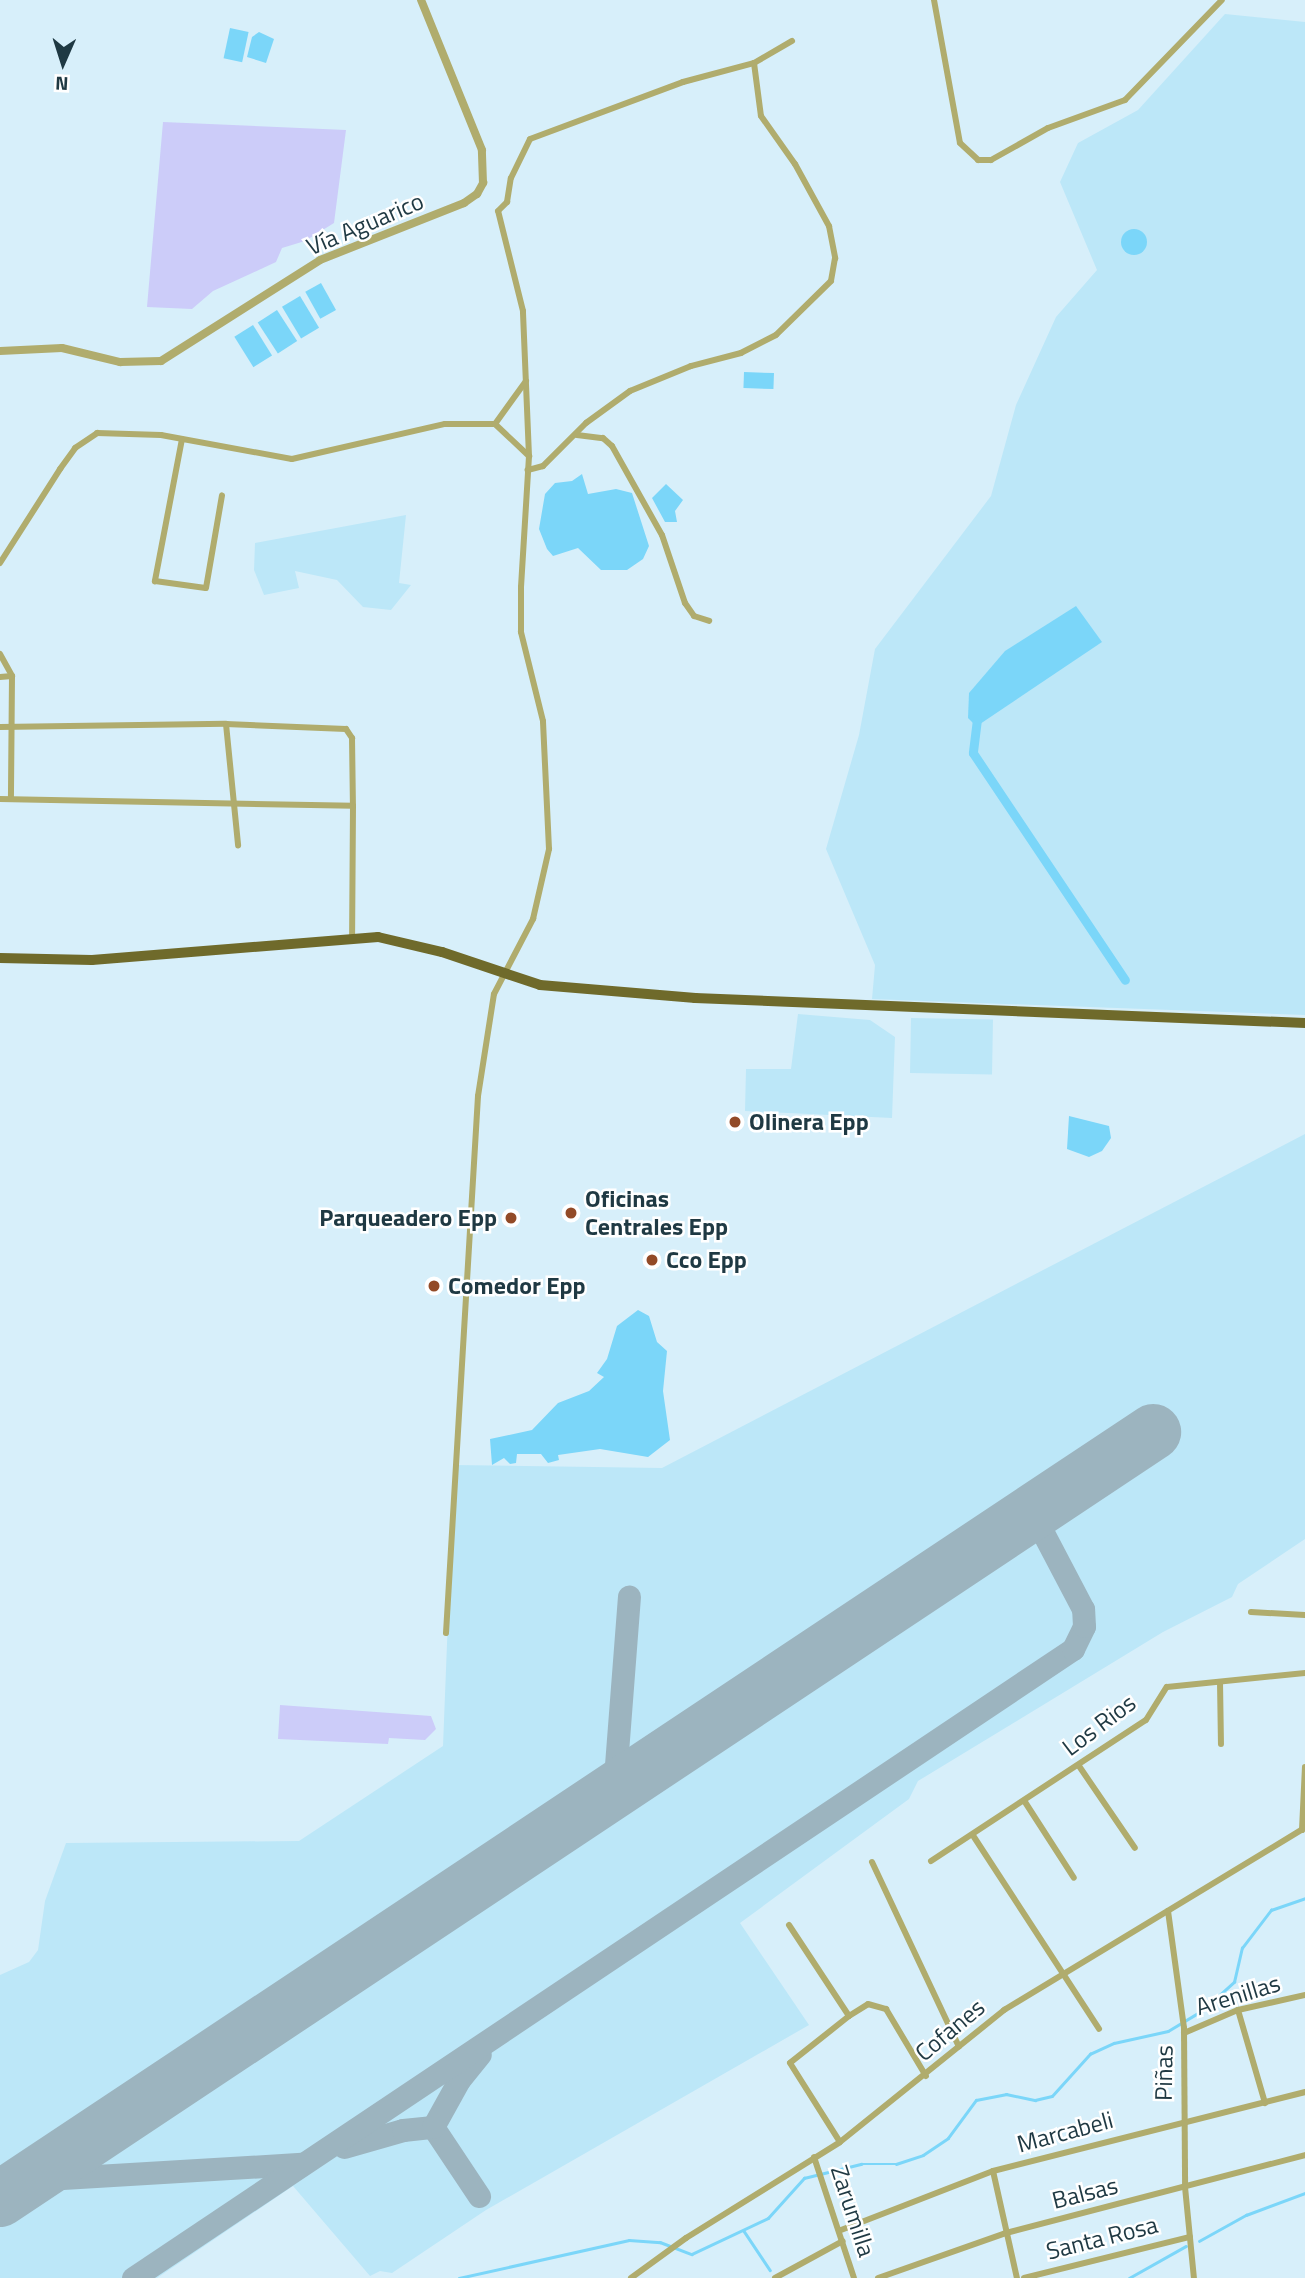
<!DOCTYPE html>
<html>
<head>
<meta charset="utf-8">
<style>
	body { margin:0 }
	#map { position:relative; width:1305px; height:2278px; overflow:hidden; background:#d7effa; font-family:"Titillium Web",sans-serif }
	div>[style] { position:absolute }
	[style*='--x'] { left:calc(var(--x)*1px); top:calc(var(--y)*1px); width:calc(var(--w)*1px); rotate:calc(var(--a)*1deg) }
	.built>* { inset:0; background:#bce7f8; transform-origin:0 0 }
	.green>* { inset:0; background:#ccccf9 }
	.water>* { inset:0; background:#7bd6f9; transform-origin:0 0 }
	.round { border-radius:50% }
	.stream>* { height:2.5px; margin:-1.25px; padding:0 1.25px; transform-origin:1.25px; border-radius:1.25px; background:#7bd6f9 }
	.canal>* { height:9px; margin:-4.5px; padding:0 4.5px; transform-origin:4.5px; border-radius:4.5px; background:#7bd6f9 }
	.taxiway>* { height:23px; margin:-11.5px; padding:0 11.5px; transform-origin:11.5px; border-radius:11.5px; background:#9cb4bf }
	.runway>* { height:56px; margin:-28px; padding:0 28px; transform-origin:28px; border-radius:28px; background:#9cb4bf }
	.minor>* { height:6px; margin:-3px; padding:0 3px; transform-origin:3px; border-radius:3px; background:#b0ac6d }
	.tertiary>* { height:8px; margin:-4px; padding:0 4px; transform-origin:4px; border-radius:4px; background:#b0ac6d }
	.trunk>* { height:10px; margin:-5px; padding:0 5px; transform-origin:5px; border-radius:5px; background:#6f6a2b }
	.dots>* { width:19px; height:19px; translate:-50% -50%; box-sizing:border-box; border:4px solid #fff; border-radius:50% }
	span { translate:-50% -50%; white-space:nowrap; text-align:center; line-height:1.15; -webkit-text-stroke:5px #fff; paint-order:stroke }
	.street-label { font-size:24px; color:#1f3943 }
	.poi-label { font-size:24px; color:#1f3943; font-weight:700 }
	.left { translate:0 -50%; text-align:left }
	.right { translate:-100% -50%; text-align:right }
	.north { position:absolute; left:28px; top:28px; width:70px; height:70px; -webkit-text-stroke:5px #fff; paint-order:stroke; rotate:183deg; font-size:19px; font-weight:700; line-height:28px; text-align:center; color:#1f3943 }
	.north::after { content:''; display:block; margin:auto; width:24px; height:32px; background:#1f3943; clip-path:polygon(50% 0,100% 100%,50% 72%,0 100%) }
</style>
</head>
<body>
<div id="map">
	<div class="built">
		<div style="clip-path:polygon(1225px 14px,1305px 22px,1305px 1015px,872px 999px,875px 965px,826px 849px,859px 735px,875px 649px,991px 496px,1016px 405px,1056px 317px,1097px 270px,1060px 182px,1078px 143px,1138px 110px)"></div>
		<div style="clip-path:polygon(406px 515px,399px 583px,411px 585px,391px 610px,363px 607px,337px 580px,295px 571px,299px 588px,264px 595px,254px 570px,255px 543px)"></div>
		<div style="clip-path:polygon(798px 1014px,870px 1020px,895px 1037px,892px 1118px,745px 1111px,746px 1069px,791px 1069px)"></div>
		<div style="left:911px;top:1018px;width:82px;height:55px;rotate:1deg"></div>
		<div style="clip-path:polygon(1305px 1134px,1305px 1539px,1238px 1584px,1232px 1597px,1163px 1632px,918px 1781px,909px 1799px,740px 1923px,809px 2025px,486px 2210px,392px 2273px,380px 2271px,370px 2276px,293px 2186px,157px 2278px,0 2278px,0 1975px,29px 1962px,38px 1950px,45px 1901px,66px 1843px,299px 1841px,443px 1746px,454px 1465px,662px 1468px)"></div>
	</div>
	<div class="green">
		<div style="clip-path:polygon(163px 122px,346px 130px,334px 223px,305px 241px,282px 248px,276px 262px,213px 291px,192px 309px,147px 307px)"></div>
		<div style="clip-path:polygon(280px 1705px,431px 1716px,436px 1729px,425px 1740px,389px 1738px,388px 1744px,278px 1739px)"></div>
	</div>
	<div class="water">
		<div style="left:230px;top:28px;width:19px;height:31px;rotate:12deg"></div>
		<div style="clip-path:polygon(259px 32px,274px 39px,266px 63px,247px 57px,252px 37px)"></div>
		<div class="round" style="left:1121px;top:229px;width:26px;height:26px"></div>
		<div style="left:321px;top:283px;width:31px;height:18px;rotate:61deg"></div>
		<div style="left:300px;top:296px;width:37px;height:21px;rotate:59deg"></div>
		<div style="left:277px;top:310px;width:37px;height:23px;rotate:57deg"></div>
		<div style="left:253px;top:325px;width:36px;height:22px;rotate:58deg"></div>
		<div style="left:744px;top:372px;width:30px;height:16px;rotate:2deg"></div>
		<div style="clip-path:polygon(582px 474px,588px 494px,616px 489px,632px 493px,649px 546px,643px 559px,627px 570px,601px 570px,578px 548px,553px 556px,547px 549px,539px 529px,545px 494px,555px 483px,572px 481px)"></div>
		<div style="clip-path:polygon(666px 484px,683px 500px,675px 511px,677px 522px,665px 522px,652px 498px)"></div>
		<div style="clip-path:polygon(1076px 606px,1102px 642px,980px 724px,974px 724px,968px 718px,969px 693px,1005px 651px)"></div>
		<div style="clip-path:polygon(1069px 1116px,1109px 1126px,1111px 1138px,1102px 1151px,1089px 1157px,1067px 1149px)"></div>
		<div style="clip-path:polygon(638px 1310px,649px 1316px,657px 1342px,667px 1351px,663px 1391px,670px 1440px,648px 1457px,600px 1449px,558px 1455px,559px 1460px,548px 1463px,541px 1454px,517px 1454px,516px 1463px,510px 1464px,504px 1458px,492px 1465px,490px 1439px,532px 1430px,558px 1403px,589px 1391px,604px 1377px,597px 1373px,607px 1359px,617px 1326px)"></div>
	</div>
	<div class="stream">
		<div style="--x:744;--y:2231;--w:47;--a:56.3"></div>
		<div style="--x:1199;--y:2241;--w:54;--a:-29"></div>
		<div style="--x:1246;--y:2215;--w:63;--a:-20.4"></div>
		<div style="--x:459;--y:2278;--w:174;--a:-12.6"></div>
		<div style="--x:629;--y:2240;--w:31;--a:4"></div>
		<div style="--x:660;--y:2242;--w:34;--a:21"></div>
		<div style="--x:692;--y:2254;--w:84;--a:-25.3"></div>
		<div style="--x:768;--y:2218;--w:54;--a:-48"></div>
		<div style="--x:804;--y:2178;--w:59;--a:-13.8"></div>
		<div style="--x:861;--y:2164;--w:35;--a:0"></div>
		<div style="--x:896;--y:2164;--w:28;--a:-18"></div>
		<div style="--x:923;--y:2155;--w:30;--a:-34"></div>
		<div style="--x:948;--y:2138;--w:47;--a:-53.6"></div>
		<div style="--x:976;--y:2100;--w:31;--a:-11"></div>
		<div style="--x:1006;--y:2094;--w:30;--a:12"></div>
		<div style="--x:1035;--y:2100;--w:17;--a:-13"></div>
		<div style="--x:1052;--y:2096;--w:57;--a:-47.9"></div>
		<div style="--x:1090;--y:2054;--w:26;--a:-25"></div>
		<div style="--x:1114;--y:2043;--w:55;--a:-12.5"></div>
		<div style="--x:1168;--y:2031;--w:41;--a:-31"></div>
		<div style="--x:1203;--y:2010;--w:42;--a:-42.1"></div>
		<div style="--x:1234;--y:1982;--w:35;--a:-77"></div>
		<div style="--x:1242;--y:1948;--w:48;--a:-52.7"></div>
		<div style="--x:1271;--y:1910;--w:36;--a:-19"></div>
		<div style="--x:1129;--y:2278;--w:65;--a:-29.3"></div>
	</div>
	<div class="canal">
		<div style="--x:977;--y:719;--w:34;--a:97"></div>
		<div style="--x:973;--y:753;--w:273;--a:56.2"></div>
	</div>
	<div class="taxiway">
		<div style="--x:614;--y:1791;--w:195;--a:-85.6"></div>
		<div style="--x:433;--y:2127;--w:83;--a:56.3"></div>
		<div style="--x:344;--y:2147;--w:61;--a:-16.1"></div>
		<div style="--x:403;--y:2130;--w:30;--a:-6"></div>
		<div style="--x:433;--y:2127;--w:54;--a:-61"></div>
		<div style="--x:459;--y:2080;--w:33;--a:-51"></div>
		<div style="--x:29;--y:2180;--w:273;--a:-3.4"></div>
		<div style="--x:133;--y:2278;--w:1131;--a:-33.79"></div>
		<div style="--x:1073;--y:1649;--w:25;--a:-64"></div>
		<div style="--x:1084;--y:1626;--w:17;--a:-93"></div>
		<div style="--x:1083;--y:1609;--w:110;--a:-117.7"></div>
	</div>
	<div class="runway">
		<div style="--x:0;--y:2199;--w:1385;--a:-33.63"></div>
	</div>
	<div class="minor">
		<div style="--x:934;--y:0;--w:145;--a:79.7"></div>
		<div style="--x:960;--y:143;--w:25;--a:43"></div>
		<div style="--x:978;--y:160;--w:13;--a:0"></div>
		<div style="--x:991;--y:160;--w:65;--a:-29.3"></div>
		<div style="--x:1048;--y:128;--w:82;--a:-20"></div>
		<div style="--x:1125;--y:100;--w:139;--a:-45.9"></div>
		<div style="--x:754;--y:63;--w:44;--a:-30.1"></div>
		<div style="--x:495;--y:424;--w:53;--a:-54.2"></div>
		<div style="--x:577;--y:435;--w:26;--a:7"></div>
		<div style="--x:603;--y:438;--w:12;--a:42"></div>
		<div style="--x:612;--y:446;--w:102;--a:60.7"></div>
		<div style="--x:662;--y:535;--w:72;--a:71.3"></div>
		<div style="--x:685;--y:603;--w:16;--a:55"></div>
		<div style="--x:694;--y:616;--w:16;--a:18"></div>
		<div style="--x:182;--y:439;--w:145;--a:100.8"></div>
		<div style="--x:155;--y:581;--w:51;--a:7.8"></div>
		<div style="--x:206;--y:588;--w:94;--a:-80.2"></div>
		<div style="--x:0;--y:563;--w:112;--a:-57.4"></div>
		<div style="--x:60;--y:469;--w:26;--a:-54"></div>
		<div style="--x:75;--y:448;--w:27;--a:-34"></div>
		<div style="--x:97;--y:433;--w:64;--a:1.8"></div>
		<div style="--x:161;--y:435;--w:133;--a:10.4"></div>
		<div style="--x:292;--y:459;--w:157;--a:-12.9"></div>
		<div style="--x:445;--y:424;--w:50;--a:0"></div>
		<div style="--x:495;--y:424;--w:47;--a:43.3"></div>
		<div style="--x:0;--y:654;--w:25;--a:61"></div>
		<div style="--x:12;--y:676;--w:123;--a:90.5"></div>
		<div style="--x:0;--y:677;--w:12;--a:-5"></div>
		<div style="--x:226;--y:724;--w:120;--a:2.4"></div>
		<div style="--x:346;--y:729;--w:11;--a:56"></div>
		<div style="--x:352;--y:738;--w:68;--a:89.2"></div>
		<div style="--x:0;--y:727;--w:226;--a:-0.8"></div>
		<div style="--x:226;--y:724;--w:122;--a:84.3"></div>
		<div style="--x:0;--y:799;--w:353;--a:1.1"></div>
		<div style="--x:353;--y:806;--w:131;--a:90.4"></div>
		<div style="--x:1251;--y:1612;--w:54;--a:3.2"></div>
		<div style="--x:446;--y:1633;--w:538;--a:-86.59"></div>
		<div style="--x:478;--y:1096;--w:103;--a:-81.1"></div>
		<div style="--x:494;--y:994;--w:85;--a:-62.5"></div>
		<div style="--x:533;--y:919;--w:72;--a:-77.1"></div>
		<div style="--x:549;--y:849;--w:128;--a:-92.7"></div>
		<div style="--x:543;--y:721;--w:92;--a:-103.9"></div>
		<div style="--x:521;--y:632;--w:45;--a:-90"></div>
		<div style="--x:521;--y:587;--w:131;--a:-86.5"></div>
		<div style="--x:529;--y:456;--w:145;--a:-92.4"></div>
		<div style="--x:523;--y:311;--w:103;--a:-104"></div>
		<div style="--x:498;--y:211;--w:13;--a:-45"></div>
		<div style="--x:507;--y:202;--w:24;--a:-81"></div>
		<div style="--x:511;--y:178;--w:43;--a:-64"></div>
		<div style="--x:530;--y:139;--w:163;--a:-20.4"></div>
		<div style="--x:683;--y:82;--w:73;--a:-15"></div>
		<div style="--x:754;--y:63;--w:53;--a:82.5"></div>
		<div style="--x:761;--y:116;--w:59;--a:54.7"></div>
		<div style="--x:795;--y:164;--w:71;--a:61.3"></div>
		<div style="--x:829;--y:226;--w:33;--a:79"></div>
		<div style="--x:835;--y:258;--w:23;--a:100"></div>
		<div style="--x:831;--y:281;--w:77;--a:135.5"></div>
		<div style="--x:776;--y:335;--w:39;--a:153"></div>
		<div style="--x:741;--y:353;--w:52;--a:165.4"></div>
		<div style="--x:691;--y:366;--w:66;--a:157.7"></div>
		<div style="--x:630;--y:391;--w:54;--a:144"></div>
		<div style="--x:586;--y:423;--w:61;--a:135"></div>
		<div style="--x:543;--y:466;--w:16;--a:165"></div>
		<div style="--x:1220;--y:1682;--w:62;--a:89.1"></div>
		<div style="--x:1079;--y:1766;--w:99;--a:55.7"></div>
		<div style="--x:1025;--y:1802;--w:90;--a:57.2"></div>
		<div style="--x:1302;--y:1830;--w:63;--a:-87.3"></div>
		<div style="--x:974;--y:1837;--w:229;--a:56.9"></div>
		<div style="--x:931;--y:1861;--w:257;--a:-33.3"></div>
		<div style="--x:1146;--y:1720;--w:39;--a:-58"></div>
		<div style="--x:1167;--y:1687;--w:139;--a:-5.8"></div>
		<div style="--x:872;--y:1862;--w:204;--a:64.8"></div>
		<div style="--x:1168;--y:1911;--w:118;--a:82.2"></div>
		<div style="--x:1184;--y:2028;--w:159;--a:89.6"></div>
		<div style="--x:1185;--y:2187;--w:91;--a:84.4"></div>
		<div style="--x:789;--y:1925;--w:109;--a:56.6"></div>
		<div style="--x:849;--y:2016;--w:75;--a:141.5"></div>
		<div style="--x:790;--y:2063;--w:93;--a:57.7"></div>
		<div style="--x:1238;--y:2010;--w:97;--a:73.8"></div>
		<div style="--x:849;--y:2016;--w:22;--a:-32"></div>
		<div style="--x:868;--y:2004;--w:19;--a:16"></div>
		<div style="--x:886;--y:2009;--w:78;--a:59.2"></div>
		<div style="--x:1184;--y:2033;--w:59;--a:-23.1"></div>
		<div style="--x:1238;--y:2010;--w:69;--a:-12.6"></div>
		<div style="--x:814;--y:2157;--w:127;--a:71.7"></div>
		<div style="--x:993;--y:2171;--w:110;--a:77.4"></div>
		<div style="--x:841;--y:2230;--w:163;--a:-21.2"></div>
		<div style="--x:993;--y:2171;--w:322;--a:-14.2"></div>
		<div style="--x:631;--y:2278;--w:68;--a:-36"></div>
		<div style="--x:686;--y:2238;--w:181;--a:-31.9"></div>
		<div style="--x:840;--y:2142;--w:211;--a:-38.8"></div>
		<div style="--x:1004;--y:2010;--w:352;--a:-31.2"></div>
		<div style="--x:775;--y:2278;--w:77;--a:-28.6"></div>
		<div style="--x:878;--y:2278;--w:136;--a:-19.4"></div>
		<div style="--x:1006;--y:2233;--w:309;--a:-14.6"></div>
		<div style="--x:1024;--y:2278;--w:171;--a:-13.9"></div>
	</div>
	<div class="tertiary">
		<div style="--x:0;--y:351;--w:62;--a:-2.8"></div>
		<div style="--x:62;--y:348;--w:60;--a:13.6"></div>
		<div style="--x:120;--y:362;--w:41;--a:-1.4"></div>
		<div style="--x:161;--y:361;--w:188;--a:-32.4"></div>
		<div style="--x:320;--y:260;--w:155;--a:-21.6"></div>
		<div style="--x:464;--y:203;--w:16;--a:-35"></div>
		<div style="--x:477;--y:194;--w:13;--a:-61"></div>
		<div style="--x:483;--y:183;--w:33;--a:-92"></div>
		<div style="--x:482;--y:150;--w:162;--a:-112.1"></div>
	</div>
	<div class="trunk">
		<div style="--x:0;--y:958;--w:92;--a:1.2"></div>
		<div style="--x:92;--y:960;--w:287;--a:-4.6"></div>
		<div style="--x:378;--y:937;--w:66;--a:13.2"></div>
		<div style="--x:442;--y:952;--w:103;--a:18.6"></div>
		<div style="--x:540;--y:985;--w:156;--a:4.8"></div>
		<div style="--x:695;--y:998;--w:611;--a:2.35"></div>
	</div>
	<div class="dots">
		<div style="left:735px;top:1122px;background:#924a27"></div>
		<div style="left:571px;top:1213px;background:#924a27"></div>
		<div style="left:511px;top:1218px;background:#924a27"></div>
		<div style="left:652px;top:1260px;background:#924a27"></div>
		<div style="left:434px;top:1286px;background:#924a27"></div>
	</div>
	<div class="street-label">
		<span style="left:365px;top:224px;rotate:-23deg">Vía Aguarico</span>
		<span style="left:1099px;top:1725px;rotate:-37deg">Los Rios</span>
		<span style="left:1238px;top:1995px;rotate:-17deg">Arenillas</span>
		<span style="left:950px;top:2030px;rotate:-40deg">Cofanes</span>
		<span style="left:1164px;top:2073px;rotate:-89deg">Piñas</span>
		<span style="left:1065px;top:2132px;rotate:-15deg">Marcabeli</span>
		<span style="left:1085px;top:2193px;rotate:-14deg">Balsas</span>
		<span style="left:853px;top:2211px;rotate:72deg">Zarumilla</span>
		<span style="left:1102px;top:2238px;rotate:-14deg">Santa Rosa</span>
	</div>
	<div class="poi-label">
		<span class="left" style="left:749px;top:1122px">Olinera Epp</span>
		<span class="left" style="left:585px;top:1213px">Oficinas<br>Centrales Epp</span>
		<span class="right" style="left:497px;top:1218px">Parqueadero Epp</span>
		<span class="left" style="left:666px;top:1260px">Cco Epp</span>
		<span class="left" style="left:448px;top:1286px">Comedor Epp</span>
	</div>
	<div class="north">N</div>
</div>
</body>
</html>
